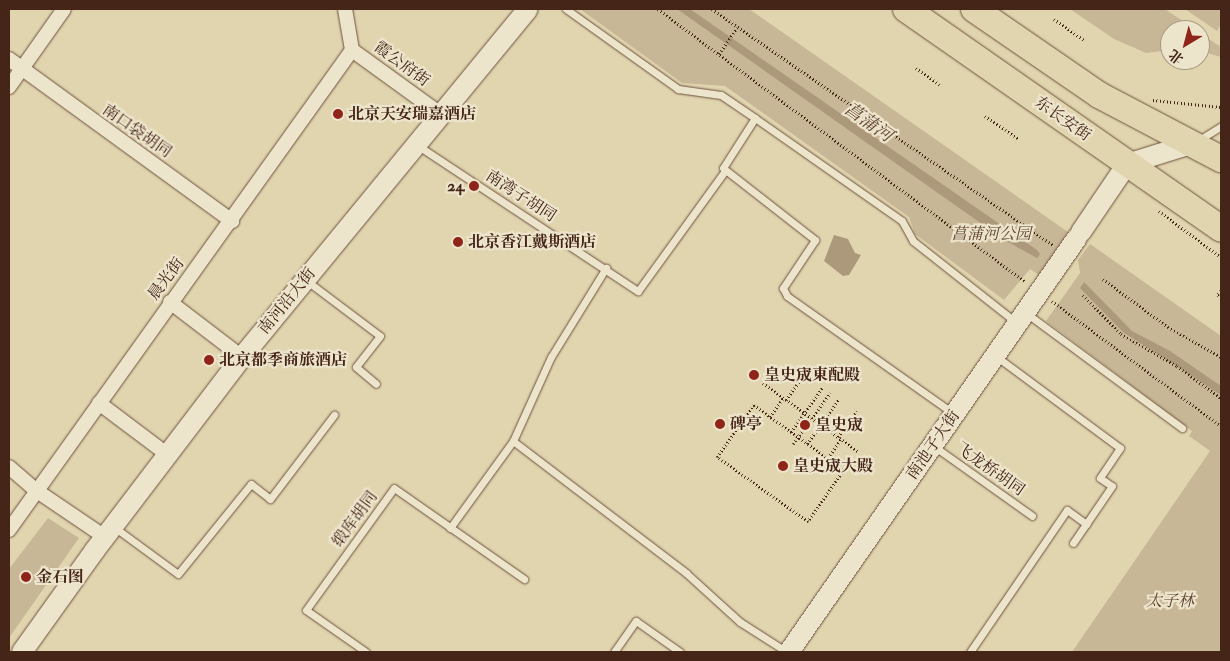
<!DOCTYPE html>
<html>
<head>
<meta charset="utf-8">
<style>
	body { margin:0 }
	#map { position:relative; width:1230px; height:661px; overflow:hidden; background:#e1d5af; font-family:"IM FELL Double Pica","Noto Serif SC",serif }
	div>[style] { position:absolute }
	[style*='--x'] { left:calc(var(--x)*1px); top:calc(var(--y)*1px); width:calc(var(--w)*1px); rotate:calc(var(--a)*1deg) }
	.green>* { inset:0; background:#c7b796 }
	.water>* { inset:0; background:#ac997c }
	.path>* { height:2.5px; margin-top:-1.25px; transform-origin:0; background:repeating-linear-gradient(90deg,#462519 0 1px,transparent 0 3.5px) }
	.roads { filter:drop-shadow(0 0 1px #6d513e) drop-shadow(0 0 1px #6d513e) }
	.lane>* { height:7px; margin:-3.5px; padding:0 3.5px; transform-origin:3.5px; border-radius:3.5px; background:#ece4cb }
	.street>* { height:14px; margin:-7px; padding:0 7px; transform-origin:7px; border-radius:7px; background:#ece4cb }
	.secondary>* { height:20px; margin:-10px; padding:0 10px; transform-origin:10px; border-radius:10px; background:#ece4cb }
	.highway>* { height:26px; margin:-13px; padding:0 13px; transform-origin:13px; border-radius:13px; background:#e1d5af }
	.dots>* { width:14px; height:14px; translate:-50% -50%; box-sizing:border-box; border:2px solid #ece4cb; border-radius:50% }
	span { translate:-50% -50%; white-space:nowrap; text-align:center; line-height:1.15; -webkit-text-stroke:4.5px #ece4cb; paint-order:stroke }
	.street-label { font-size:16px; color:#462519 }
	.poi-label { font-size:16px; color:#462519; font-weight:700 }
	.left { translate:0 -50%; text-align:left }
	.right { translate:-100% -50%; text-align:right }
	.park-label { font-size:16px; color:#604232; font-style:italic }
	.water-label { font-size:18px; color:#654837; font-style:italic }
	.frame { position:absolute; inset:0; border:10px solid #462519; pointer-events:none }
	.north { position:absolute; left:1160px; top:20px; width:50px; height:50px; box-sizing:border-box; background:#ece4cb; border:1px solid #aa9884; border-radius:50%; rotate:217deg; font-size:14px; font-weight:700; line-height:20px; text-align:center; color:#462519 }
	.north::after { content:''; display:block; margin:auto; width:18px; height:22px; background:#8f2418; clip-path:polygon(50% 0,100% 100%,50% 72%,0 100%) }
</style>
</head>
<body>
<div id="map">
	<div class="green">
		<div style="clip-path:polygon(580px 9px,749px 9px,1068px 232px,1039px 275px,1030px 269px,1004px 300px,915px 234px,909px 217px,725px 86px,682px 83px)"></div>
		<div style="clip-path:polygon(1070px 9px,1165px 9px,1196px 30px,1170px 30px,1170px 50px,1146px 53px,1114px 39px)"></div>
		<div style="clip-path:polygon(1185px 9px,1221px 9px,1221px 24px,1217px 31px)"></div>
		<div style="clip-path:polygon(1200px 33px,1221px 47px,1221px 57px,1200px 51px)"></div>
		<div style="clip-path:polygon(1090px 244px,1221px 336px,1221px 652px,1072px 652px,1210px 451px,1189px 436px,1192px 431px,1046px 321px,1080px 273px,1078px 260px)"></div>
		<div style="clip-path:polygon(48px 518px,79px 538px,9px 638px,9px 569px)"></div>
	</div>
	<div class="water">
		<div style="clip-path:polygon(677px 9px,690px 9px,1037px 250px,1040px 254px,1037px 258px,1006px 241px)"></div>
		<div style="clip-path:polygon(834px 235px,848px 239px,855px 253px,861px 255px,849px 275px,843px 276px,824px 261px)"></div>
		<div style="clip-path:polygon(1084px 282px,1132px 331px,1170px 351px,1221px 386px,1221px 395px,1123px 332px,1080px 288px)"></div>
	</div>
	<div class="path">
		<div style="--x:658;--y:9;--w:458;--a:36.6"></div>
		<div style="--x:712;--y:9;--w:416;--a:34.7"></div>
		<div style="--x:1054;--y:19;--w:37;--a:35"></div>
		<div style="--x:719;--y:54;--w:32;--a:-56"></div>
		<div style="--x:916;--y:68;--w:29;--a:35"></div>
		<div style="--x:1153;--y:100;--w:68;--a:5.9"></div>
		<div style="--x:985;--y:116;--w:40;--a:34"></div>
		<div style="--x:1159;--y:211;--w:77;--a:36.6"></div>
		<div style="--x:1103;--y:279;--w:81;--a:36.4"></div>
		<div style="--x:1168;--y:327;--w:61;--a:29.5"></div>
		<div style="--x:1221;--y:291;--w:5;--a:127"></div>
		<div style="--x:1218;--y:295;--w:4;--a:34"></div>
		<div style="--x:1083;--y:295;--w:54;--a:45.7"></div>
		<div style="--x:1121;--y:334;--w:64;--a:29.7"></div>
		<div style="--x:1177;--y:366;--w:54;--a:36"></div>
		<div style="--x:1052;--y:301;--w:210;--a:36.5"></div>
		<div style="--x:763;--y:383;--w:118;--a:35.7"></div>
		<div style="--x:786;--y:400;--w:33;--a:-55"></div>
		<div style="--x:754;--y:405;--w:111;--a:35.8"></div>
		<div style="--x:844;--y:470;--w:63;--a:124.7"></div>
		<div style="--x:808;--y:522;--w:112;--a:-144.5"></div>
		<div style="--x:717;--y:457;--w:64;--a:-54.6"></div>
		<div style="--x:770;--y:417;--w:23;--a:-56"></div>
		<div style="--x:791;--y:432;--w:54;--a:-54.8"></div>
		<div style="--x:838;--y:437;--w:32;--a:-54"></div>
		<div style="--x:793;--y:444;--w:63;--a:-54"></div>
		<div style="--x:807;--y:444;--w:55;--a:-54.6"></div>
		<div style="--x:828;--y:458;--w:23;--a:-56"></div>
	</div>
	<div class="roads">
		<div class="lane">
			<div style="--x:566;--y:9;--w:138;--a:35.5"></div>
			<div style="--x:678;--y:89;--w:43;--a:7.9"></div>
			<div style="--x:721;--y:95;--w:41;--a:34.1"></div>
			<div style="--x:755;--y:118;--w:179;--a:35"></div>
			<div style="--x:902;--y:221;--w:23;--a:61"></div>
			<div style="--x:913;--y:241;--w:132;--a:38.3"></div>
			<div style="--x:755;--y:118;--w:59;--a:122.6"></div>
			<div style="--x:723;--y:168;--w:117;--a:38"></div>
			<div style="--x:815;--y:240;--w:58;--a:123.7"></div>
			<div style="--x:783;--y:288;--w:9;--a:63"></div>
			<div style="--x:787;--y:296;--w:204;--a:35.2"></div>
			<div style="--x:1199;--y:140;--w:26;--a:-32"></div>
			<div style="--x:417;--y:145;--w:265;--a:33.5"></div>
			<div style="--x:638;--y:291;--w:147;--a:-54.1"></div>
			<div style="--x:307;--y:281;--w:91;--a:37"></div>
			<div style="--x:380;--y:336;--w:39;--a:128"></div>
			<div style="--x:356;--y:367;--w:26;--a:40"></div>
			<div style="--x:1026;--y:313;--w:194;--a:36.4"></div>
			<div style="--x:997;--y:357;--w:153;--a:36.5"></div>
			<div style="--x:1120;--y:448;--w:36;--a:124"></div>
			<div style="--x:1100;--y:478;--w:14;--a:34"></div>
			<div style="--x:1112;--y:486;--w:69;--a:124.4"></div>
			<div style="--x:513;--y:441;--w:218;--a:37.3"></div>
			<div style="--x:686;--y:573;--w:73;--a:42.2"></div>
			<div style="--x:740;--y:622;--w:56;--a:32.6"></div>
			<div style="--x:935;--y:447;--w:119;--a:35.4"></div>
			<div style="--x:114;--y:527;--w:79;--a:36.3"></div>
			<div style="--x:178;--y:574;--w:116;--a:-51"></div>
			<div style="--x:251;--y:484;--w:24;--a:38"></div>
			<div style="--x:270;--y:499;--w:106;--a:-52.7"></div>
			<div style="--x:450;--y:528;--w:107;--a:-54.1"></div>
			<div style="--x:513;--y:441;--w:92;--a:-65.7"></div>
			<div style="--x:551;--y:357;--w:105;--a:-58.3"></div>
			<div style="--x:366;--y:652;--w:73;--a:-145"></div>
			<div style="--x:306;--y:610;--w:150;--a:-54.2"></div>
			<div style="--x:394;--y:488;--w:159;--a:35"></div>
			<div style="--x:614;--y:652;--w:38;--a:-55"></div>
			<div style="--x:636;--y:621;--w:54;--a:35.2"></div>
			<div style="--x:970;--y:652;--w:172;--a:-55.7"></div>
			<div style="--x:1067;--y:510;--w:24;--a:36"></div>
		</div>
		<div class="street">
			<div style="--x:345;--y:9;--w:42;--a:80.3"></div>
			<div style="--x:352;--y:50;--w:107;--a:35.9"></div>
			<div style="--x:9;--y:59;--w:276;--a:36"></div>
			<div style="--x:9;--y:87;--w:95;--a:-54.8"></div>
			<div style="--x:170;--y:302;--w:91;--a:37.4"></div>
			<div style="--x:99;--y:403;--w:86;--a:37"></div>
			<div style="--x:9;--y:467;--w:37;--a:41"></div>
			<div style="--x:37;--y:491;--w:82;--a:34.1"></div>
			<div style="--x:9;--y:530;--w:590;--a:-54.45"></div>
		</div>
		<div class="secondary">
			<div style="--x:1081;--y:232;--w:82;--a:-55.9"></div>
			<div style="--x:1127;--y:164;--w:67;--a:-17.4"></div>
			<div style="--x:22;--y:652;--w:125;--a:-54.4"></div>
			<div style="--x:95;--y:550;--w:243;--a:-52.7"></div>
			<div style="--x:242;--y:357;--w:450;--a:-50.6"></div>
			<div style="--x:789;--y:652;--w:504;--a:-55.18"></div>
		</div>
		<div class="highway">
			<div style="--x:906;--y:9;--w:384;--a:34.9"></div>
			<div style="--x:974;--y:9;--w:152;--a:34.5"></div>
			<div style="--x:1099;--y:95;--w:138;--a:27.7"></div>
		</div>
	</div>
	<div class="dots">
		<div style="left:338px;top:114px;background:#8f2418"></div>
		<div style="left:474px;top:186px;background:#8f2418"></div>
		<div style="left:458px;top:242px;background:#8f2418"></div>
		<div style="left:209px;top:360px;background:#8f2418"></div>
		<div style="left:754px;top:375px;background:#8f2418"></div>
		<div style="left:720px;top:424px;background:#8f2418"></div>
		<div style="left:805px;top:425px;background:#8f2418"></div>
		<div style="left:783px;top:466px;background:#8f2418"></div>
		<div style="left:26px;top:577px;background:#8f2418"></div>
	</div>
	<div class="street-label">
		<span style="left:402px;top:64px;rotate:36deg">霞公府街</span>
		<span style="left:1063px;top:119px;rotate:35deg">东长安街</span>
		<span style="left:137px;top:131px;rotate:35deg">南口袋胡同</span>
		<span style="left:521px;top:196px;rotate:33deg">南湾子胡同</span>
		<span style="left:166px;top:279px;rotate:-53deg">晨光街</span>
		<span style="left:287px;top:301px;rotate:-51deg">南河沿大街</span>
		<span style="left:933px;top:445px;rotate:-55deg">南池子大街</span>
		<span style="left:990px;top:469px;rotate:35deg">飞龙桥胡同</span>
		<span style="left:355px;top:519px;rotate:-54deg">缎库胡同</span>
	</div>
	<div class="poi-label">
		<span class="left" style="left:348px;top:114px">北京天安瑞嘉酒店</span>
		<span class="right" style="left:464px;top:186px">24</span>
		<span class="left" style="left:468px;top:242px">北京香江戴斯酒店</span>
		<span class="left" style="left:219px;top:360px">北京都季商旅酒店</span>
		<span class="left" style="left:764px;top:375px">皇史宬東配殿</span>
		<span class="left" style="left:730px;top:424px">碑亭</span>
		<span class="left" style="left:815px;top:425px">皇史宬</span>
		<span class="left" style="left:793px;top:466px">皇史宬大殿</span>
		<span class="left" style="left:36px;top:577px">金石图</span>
	</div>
	<div class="park-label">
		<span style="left:991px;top:234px">菖蒲河公园</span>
		<span style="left:1170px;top:601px">太子林</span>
	</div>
	<div class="water-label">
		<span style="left:868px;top:123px;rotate:35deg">菖蒲河</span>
	</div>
	<div class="frame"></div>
	<div class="north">北</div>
</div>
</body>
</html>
